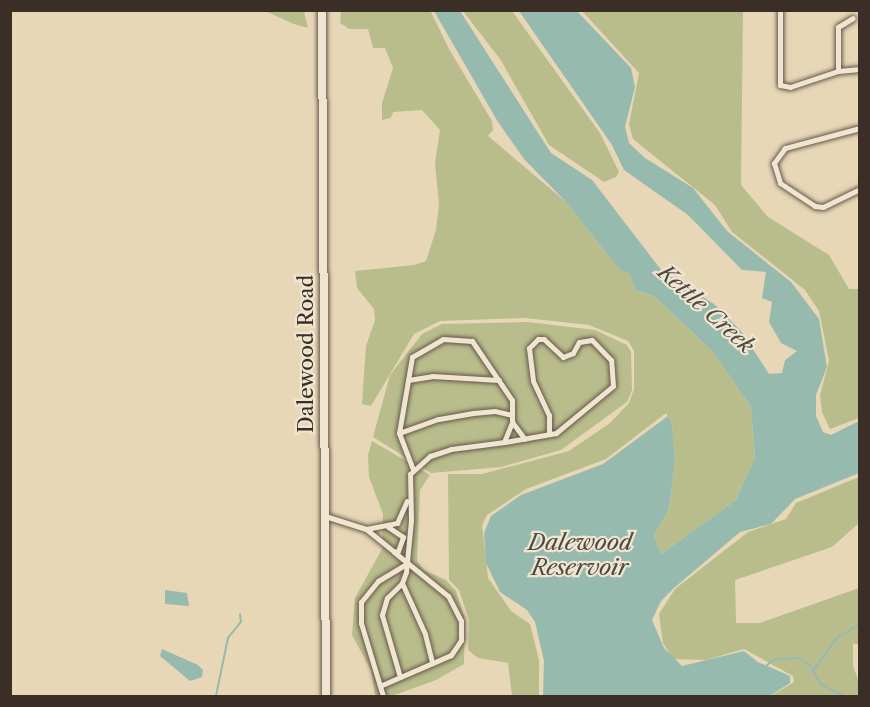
<!DOCTYPE html>
<html>
<head>
<meta charset="utf-8">
<style>
	body { margin:0 }
	#map { position:relative; width:870px; height:707px; overflow:hidden; background:#e7d7b7; font-family:"Libre Caslon Text",serif }
	div>[style] { position:absolute }
	[style*='--x'] { left:calc(var(--x)*1px); top:calc(var(--y)*1px); width:calc(var(--w)*1px); rotate:calc(var(--a)*1deg) }
	.green>* { inset:0; background:#b9bd8c }
	.water>* { inset:0; background:#97baaf }
	.stream>* { height:1.5px; margin:-0.75px; padding:0 0.75px; transform-origin:0.75px; border-radius:0.75px; background:#97baaf }
	.roads { filter:drop-shadow(0 0 2px #66584b) drop-shadow(0 0 2px #66584b) }
	.street>* { height:5px; margin:-2.5px; padding:0 2.5px; transform-origin:2.5px; border-radius:2.5px; background:#efe5d0 }
	.secondary>* { height:8px; margin:-4px; padding:0 4px; transform-origin:4px; border-radius:4px; background:#efe5d0 }
	span { translate:-50% -50%; white-space:nowrap; text-align:center; line-height:1.15; -webkit-text-stroke:4.5px #efe5d0; paint-order:stroke }
	.street-label { font-size:21px; color:#3b2e27 }
	.water-label { font-size:22px; color:#4d4a42; font-style:italic }
	.frame { position:absolute; inset:0; border:12px solid #3b2e27; pointer-events:none }
</style>
</head>
<body>
<div id="map">
	<div class="green">
		<div style="clip-path:polygon(265px 11px,304px 11px,308px 28px,294px 24px)"></div>
		<div style="clip-path:polygon(341px 11px,431px 12px,449px 49px,492px 121px,493px 130px,488px 136px,565px 201px,620px 270px,630px 274px,635px 290px,654px 296px,713px 352px,751px 407px,755px 457px,736px 500px,661px 554px,654px 535px,669px 509px,675px 460px,672px 424px,666px 413px,606px 459px,526px 489px,487px 515px,482px 525px,488px 578px,511px 611px,530px 624px,539px 660px,539px 696px,512px 696px,508px 663px,478px 658px,468px 650px,469px 620px,459px 590px,449px 580px,448px 474px,482px 474px,569px 451px,610px 423px,629px 403px,634px 389px,634px 351px,628px 341px,589px 325px,525px 318px,440px 321px,414px 334px,371px 406px,362px 404px,366px 346px,375px 320px,374px 309px,357px 288px,355px 271px,414px 265px,426px 261px,436px 230px,439px 204px,435px 163px,440px 130px,422px 110px,393px 112px,391px 118px,382px 120px,382px 103px,393px 68px,385px 48px,373px 48px,368px 29px,349px 29px,340px 23px)"></div>
		<div style="clip-path:polygon(463px 11px,512px 11px,600px 133px,619px 172px,616px 177px,604px 182px,549px 145px,500px 59px)"></div>
		<div style="clip-path:polygon(582px 11px,743px 11px,741px 185px,768px 217px,829px 255px,849px 289px,859px 289px,859px 418px,830px 429px,822px 412px,820px 395px,829px 361px,819px 311px,805px 290px,732px 232px,715px 205px,633px 139px,629px 124px,639px 73px)"></div>
		<div style="clip-path:polygon(527px 322px,595px 330px,627px 345px,631px 352px,632px 390px,627px 402px,561px 450px,501px 467px,431px 473px,373px 437px,390px 375px,422px 334px,442px 324px)"></div>
		<div style="clip-path:polygon(372px 441px,430px 475px,420px 490px,417px 561px,424px 570px,446px 580px,456px 591px,465px 619px,464px 664px,436px 680px,392px 696px,375px 696px,371px 670px,352px 635px,355px 598px,382px 549px,383px 514px,369px 477px,368px 455px)"></div>
		<div style="clip-path:polygon(859px 477px,859px 523px,832px 547px,735px 580px,736px 623px,760px 623px,859px 588px,859px 644px,853px 644px,853px 666px,859px 682px,859px 696px,771px 696px,794px 682px,793px 676px,744px 649px,706px 660px,673px 659px,663px 643px,659px 614px,675px 589px,748px 532px,786px 519px,796px 503px)"></div>
	</div>
	<div class="water">
		<div style="clip-path:polygon(434px 11px,460px 11px,551px 153px,592px 180px,662px 271px,714px 304px,741px 331px,769px 374px,782px 373px,785px 360px,797px 351px,781px 343px,769px 322px,772px 302px,762px 298px,766px 272px,742px 270px,688px 215px,624px 170px,612px 145px,519px 11px,577px 11px,631px 68px,635px 87px,625px 127px,629px 143px,645px 158px,693px 188px,727px 231px,791px 282px,819px 319px,827px 367px,816px 395px,816px 416px,823px 432px,831px 435px,859px 421px,859px 473px,795px 499px,771px 524px,740px 532px,674px 588px,661px 601px,652px 620px,664px 648px,682px 666px,744px 651px,758px 662px,790px 676px,790px 683px,770px 696px,543px 696px,544px 661px,535px 622px,527px 610px,500px 592px,486px 563px,484px 533px,491px 516px,521px 495px,603px 464px,668px 416px,672px 424px,675px 460px,669px 509px,654px 535px,661px 554px,736px 500px,755px 457px,751px 407px,713px 352px,654px 296px,635px 290px,630px 274px,620px 270px,565px 201px,524px 159px,498px 122px)"></div>
		<div style="clip-path:polygon(165px 590px,187px 593px,189px 606px,165px 604px)"></div>
		<div style="clip-path:polygon(162px 649px,198px 665px,203px 670px,202px 677px,190px 681px,160px 656px)"></div>
	</div>
	<div class="stream">
		<div style="--x:766;--y:666;--w:11;--a:-38"></div>
		<div style="--x:775;--y:659;--w:24;--a:-2"></div>
		<div style="--x:799;--y:658;--w:14;--a:34"></div>
		<div style="--x:811;--y:666;--w:21;--a:61"></div>
		<div style="--x:821;--y:684;--w:27;--a:27"></div>
		<div style="--x:813;--y:671;--w:39;--a:-54"></div>
		<div style="--x:836;--y:639;--w:28;--a:-32"></div>
		<div style="--x:216;--y:696;--w:59;--a:-78.3"></div>
		<div style="--x:228;--y:638;--w:21;--a:-51"></div>
		<div style="--x:241;--y:622;--w:7;--a:-98"></div>
	</div>
	<div class="roads">
		<div class="street">
			<div style="--x:780;--y:10;--w:75;--a:90"></div>
			<div style="--x:780;--y:85;--w:10;--a:11"></div>
			<div style="--x:790;--y:87;--w:51;--a:-18.4"></div>
			<div style="--x:838;--y:71;--w:22;--a:-5"></div>
			<div style="--x:838;--y:71;--w:44;--a:-90"></div>
			<div style="--x:838;--y:27;--w:17;--a:-31"></div>
			<div style="--x:860;--y:128;--w:78;--a:165.1"></div>
			<div style="--x:785;--y:148;--w:19;--a:126"></div>
			<div style="--x:774;--y:163;--w:21;--a:73"></div>
			<div style="--x:780;--y:183;--w:42;--a:33.3"></div>
			<div style="--x:815;--y:206;--w:8;--a:7"></div>
			<div style="--x:823;--y:207;--w:41;--a:-25.9"></div>
			<div style="--x:408;--y:380;--w:24;--a:-9"></div>
			<div style="--x:432;--y:376;--w:67;--a:3.4"></div>
			<div style="--x:512;--y:415;--w:17;--a:-167"></div>
			<div style="--x:495;--y:411;--w:22;--a:175"></div>
			<div style="--x:473;--y:413;--w:36;--a:170"></div>
			<div style="--x:438;--y:419;--w:41;--a:160.3"></div>
			<div style="--x:399;--y:433;--w:77;--a:-80.3"></div>
			<div style="--x:412;--y:357;--w:36;--a:-30"></div>
			<div style="--x:443;--y:339;--w:29;--a:4"></div>
			<div style="--x:472;--y:341;--w:71;--a:55.9"></div>
			<div style="--x:512;--y:400;--w:22;--a:90"></div>
			<div style="--x:512;--y:422;--w:21;--a:53"></div>
			<div style="--x:399;--y:433;--w:40;--a:69"></div>
			<div style="--x:504;--y:442;--w:22;--a:-68"></div>
			<div style="--x:325;--y:516;--w:43;--a:17.6"></div>
			<div style="--x:366;--y:529;--w:36;--a:39"></div>
			<div style="--x:394;--y:552;--w:4;--a:-14"></div>
			<div style="--x:398;--y:551;--w:15;--a:-70"></div>
			<div style="--x:403;--y:537;--w:18;--a:-146"></div>
			<div style="--x:366;--y:529;--w:32;--a:-11"></div>
			<div style="--x:397;--y:523;--w:24;--a:-66"></div>
			<div style="--x:402;--y:583;--w:56;--a:65.7"></div>
			<div style="--x:425;--y:634;--w:30;--a:76"></div>
			<div style="--x:400;--y:677;--w:65;--a:-106.2"></div>
			<div style="--x:382;--y:615;--w:18;--a:-74"></div>
			<div style="--x:387;--y:598;--w:21;--a:-45"></div>
			<div style="--x:402;--y:583;--w:12;--a:-70"></div>
			<div style="--x:406;--y:572;--w:52;--a:-84.5"></div>
			<div style="--x:411;--y:520;--w:46;--a:-91.2"></div>
			<div style="--x:410;--y:474;--w:27;--a:-42"></div>
			<div style="--x:430;--y:456;--w:22;--a:-18"></div>
			<div style="--x:451;--y:449;--w:54;--a:-7.4"></div>
			<div style="--x:505;--y:442;--w:52;--a:-10"></div>
			<div style="--x:556;--y:433;--w:74;--a:-39.5"></div>
			<div style="--x:613;--y:386;--w:26;--a:-94"></div>
			<div style="--x:611;--y:360;--w:28;--a:-134"></div>
			<div style="--x:592;--y:340;--w:13;--a:171"></div>
			<div style="--x:579;--y:342;--w:13;--a:119"></div>
			<div style="--x:573;--y:353;--w:11;--a:158"></div>
			<div style="--x:563;--y:357;--w:26;--a:-137"></div>
			<div style="--x:544;--y:339;--w:6;--a:180"></div>
			<div style="--x:538;--y:339;--w:13;--a:135"></div>
			<div style="--x:529;--y:348;--w:33;--a:83"></div>
			<div style="--x:533;--y:381;--w:38;--a:65"></div>
			<div style="--x:549;--y:415;--w:19;--a:90"></div>
			<div style="--x:382;--y:685;--w:75;--a:-23.5"></div>
			<div style="--x:451;--y:655;--w:18;--a:-56"></div>
			<div style="--x:461;--y:640;--w:19;--a:-90"></div>
			<div style="--x:461;--y:621;--w:28;--a:-117"></div>
			<div style="--x:448;--y:596;--w:70;--a:-140.8"></div>
			<div style="--x:383;--y:696;--w:76;--a:-106.8"></div>
			<div style="--x:361;--y:623;--w:21;--a:-90"></div>
			<div style="--x:361;--y:602;--w:27;--a:-51"></div>
			<div style="--x:378;--y:581;--w:33;--a:-31"></div>
		</div>
		<div class="secondary">
			<div style="--x:322;--y:10;--w:686;--a:89.67"></div>
		</div>
	</div>
	<div class="street-label">
		<span style="left:306px;top:354px;rotate:-90deg">Dalewood Road</span>
	</div>
	<div class="water-label">
		<span style="left:706px;top:309px;rotate:42deg">Kettle Creek</span>
		<span style="left:580px;top:555px">Dalewood<br>Reservoir</span>
	</div>
	<div class="frame"></div>
</div>
</body>
</html>
